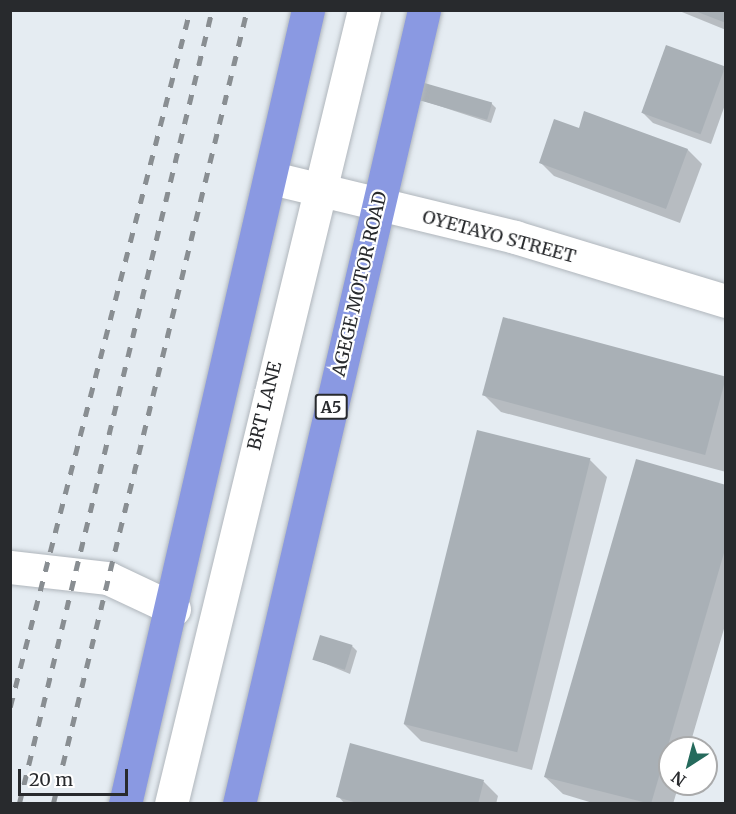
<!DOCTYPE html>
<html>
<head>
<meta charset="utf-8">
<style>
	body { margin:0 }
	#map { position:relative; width:736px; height:814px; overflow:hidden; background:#e5ecf2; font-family:Merriweather,serif }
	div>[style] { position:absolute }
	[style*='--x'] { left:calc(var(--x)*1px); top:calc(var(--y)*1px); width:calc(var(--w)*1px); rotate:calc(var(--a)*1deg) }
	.shadow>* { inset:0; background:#0003 }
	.building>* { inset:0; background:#a9b0b6; transform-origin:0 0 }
	.roads { filter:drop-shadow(0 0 2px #b0b6bc) drop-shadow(0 0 2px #b0b6bc) }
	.minor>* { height:33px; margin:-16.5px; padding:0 16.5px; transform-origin:16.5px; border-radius:16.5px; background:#fff }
	.highway>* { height:33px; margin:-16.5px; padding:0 16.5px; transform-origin:16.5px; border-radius:16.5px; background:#8a99e2 }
	.rail>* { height:4.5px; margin-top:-2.25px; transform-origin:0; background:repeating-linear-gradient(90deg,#898e92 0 10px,transparent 0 20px) }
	span { translate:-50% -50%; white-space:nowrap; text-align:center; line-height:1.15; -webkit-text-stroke:4.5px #fff; paint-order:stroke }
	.shield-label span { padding:2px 4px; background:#fff; border:2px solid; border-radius:4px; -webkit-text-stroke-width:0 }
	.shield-label { font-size:16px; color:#282a2d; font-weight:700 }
	.street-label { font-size:18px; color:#282a2d }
	.frame { position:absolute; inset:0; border:12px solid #282a2d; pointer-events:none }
	.north { position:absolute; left:658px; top:736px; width:60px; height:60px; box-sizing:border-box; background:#fff; border:2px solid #a9aaab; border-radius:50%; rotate:216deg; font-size:16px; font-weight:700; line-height:24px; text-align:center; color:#282a2d }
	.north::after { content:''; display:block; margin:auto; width:21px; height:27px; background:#256a5c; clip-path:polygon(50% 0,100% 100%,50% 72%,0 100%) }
	.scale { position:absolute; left:18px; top:769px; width:110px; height:27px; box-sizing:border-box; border:3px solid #282a2d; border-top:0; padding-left:8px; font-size:18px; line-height:21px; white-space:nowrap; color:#282a2d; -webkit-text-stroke:4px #fff; paint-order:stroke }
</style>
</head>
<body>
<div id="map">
	<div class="shadow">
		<div style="clip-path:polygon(677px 10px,726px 10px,726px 30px)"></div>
		<div style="clip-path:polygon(726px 69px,726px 102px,711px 144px,653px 123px,643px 113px)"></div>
		<div style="clip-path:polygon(418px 99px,491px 103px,496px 108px,491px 123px)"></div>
		<div style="clip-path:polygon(580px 130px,688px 150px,702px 164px,680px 223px,554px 176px,540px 162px)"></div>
		<div style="clip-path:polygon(726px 378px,726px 472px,501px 412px,484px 395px)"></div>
		<div style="clip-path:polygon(590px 460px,607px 477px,532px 770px,421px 741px,404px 724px)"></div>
		<div style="clip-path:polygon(726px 487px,726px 622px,689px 748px,670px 748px,670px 784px,679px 784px,673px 804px,596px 804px,563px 794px,545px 777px)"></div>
		<div style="clip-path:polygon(352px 646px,357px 651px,350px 674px,314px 659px)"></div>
		<div style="clip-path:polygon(352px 745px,484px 782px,498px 796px,496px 804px,345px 804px,338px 796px)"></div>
	</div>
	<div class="building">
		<div style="clip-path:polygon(695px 10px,726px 10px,726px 23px,695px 11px)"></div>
		<div style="left:666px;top:45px;width:63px;height:72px;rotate:20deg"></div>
		<div style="left:421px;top:82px;width:74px;height:18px;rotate:16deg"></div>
		<div style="clip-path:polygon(584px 111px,688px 149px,666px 209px,539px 163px,554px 119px,579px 128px)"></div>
		<div style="left:503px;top:317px;width:231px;height:81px;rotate:15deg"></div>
		<div style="left:477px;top:430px;width:117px;height:303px;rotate:14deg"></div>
		<div style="clip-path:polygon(636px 459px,726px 485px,726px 546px,651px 804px,544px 777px)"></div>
		<div style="left:320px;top:635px;width:34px;height:26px;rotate:17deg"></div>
		<div style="clip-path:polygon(350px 743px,484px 780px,478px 804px,361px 804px,336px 797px)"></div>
	</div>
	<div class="roads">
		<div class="minor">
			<div style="--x:272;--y:178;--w:250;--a:13.6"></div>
			<div style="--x:515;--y:237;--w:220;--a:16.9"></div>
			<div style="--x:10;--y:567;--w:99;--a:6.4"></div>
			<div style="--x:108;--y:578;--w:73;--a:25.2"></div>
			<div style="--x:171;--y:804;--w:817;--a:-76.34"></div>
		</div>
		<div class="highway">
			<div style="--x:125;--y:804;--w:815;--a:-77.02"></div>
			<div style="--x:239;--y:804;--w:815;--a:-76.88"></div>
		</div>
	</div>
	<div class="rail">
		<div style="--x:10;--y:707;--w:720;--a:-75.52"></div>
		<div style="--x:19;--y:804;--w:817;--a:-76.34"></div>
		<div style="--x:53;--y:804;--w:817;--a:-76.27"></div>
	</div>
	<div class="shield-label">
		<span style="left:331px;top:407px">A5</span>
	</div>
	<div class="street-label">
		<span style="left:499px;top:237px;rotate:15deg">OYETAYO STREET</span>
		<span style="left:360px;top:284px;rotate:-77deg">AGEGE MOTOR ROAD</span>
		<span style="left:265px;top:406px;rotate:-76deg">BRT LANE</span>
	</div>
	<div class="frame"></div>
	<div class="north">N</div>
	<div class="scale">20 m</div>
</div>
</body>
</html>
